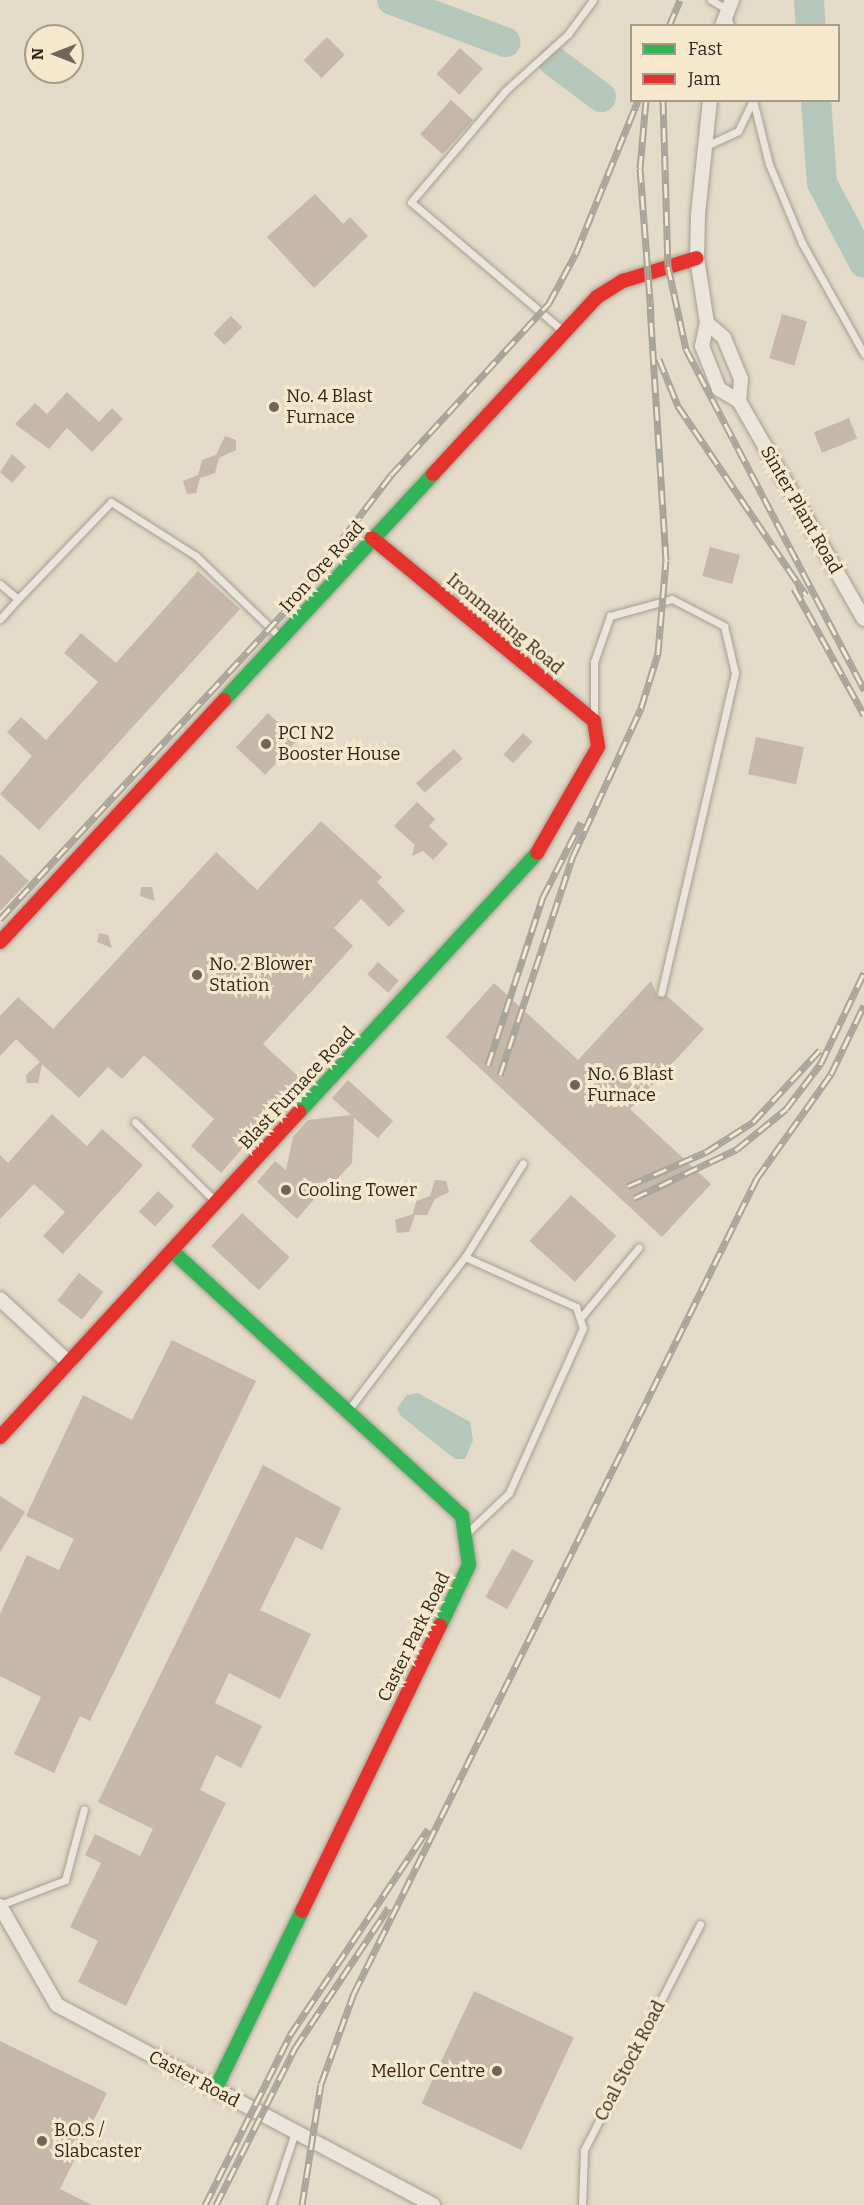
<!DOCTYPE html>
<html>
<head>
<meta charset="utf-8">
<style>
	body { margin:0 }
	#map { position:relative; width:864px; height:2205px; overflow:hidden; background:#e3dac7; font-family:Bitter,serif }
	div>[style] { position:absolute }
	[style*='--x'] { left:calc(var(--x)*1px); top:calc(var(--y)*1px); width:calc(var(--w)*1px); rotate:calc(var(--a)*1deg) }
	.water>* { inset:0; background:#b4c7ba }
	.river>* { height:30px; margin:-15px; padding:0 15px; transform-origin:15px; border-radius:15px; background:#b4c7ba }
	.building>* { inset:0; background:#c6b7a8; transform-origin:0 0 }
	.roads { filter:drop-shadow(0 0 2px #a79e91) drop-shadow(0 0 2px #a79e91) }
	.lane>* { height:7px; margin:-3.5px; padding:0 3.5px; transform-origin:3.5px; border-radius:3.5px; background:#eae4da }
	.street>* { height:14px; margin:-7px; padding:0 7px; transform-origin:7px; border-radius:7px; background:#eae4da }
	.fast>* { height:14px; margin:-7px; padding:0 7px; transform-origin:7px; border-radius:7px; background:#30b455 }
	.jam>* { height:14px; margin:-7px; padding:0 7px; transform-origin:7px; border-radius:7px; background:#e5322d }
	.rail>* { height:7px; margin-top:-3.5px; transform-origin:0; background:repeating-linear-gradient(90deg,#f5e8cc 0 14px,#a9a49a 0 28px); box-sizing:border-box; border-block:2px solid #a9a49a }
	.dots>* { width:16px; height:16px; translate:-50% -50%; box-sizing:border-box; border:3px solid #f5e8cc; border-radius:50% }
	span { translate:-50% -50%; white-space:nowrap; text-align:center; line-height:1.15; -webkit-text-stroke:6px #f5e8cc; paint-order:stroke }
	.poi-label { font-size:18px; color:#34261b }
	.left { translate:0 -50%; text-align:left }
	.right { translate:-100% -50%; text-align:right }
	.street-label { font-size:18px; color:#34261b }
	.legend { position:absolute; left:630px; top:24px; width:210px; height:78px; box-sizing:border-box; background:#f5e8cc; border:2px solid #a89a85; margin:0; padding:8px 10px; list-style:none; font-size:18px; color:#34261b }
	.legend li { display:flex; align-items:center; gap:12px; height:30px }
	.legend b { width:30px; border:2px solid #a89a85 }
	.north { position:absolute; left:24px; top:24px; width:60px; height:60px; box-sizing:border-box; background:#f5e8cc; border:2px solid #a89a85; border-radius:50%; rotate:270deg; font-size:16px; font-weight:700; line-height:24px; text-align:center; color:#34261b }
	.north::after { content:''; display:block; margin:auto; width:21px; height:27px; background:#716557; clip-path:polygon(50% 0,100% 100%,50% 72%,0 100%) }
</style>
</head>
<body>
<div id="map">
	<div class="water">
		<div style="clip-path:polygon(418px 1393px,470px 1422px,473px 1440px,465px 1459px,455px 1459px,401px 1416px,397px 1408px,407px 1395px)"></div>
	</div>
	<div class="river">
		<div style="--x:392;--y:0;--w:121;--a:20.4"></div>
		<div style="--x:809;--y:0;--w:26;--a:86"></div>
		<div style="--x:553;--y:61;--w:60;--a:36.9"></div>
		<div style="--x:816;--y:100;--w:83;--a:85.9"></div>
		<div style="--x:822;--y:183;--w:90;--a:62.3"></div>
	</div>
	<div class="building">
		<div style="left:327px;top:37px;width:25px;height:33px;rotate:45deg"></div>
		<div style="left:460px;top:48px;width:31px;height:35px;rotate:42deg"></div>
		<div style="left:451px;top:100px;width:30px;height:46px;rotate:42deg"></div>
		<div style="clip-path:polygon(315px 194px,343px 224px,350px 217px,368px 236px,314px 288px,267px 237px)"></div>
		<div style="left:782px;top:314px;width:26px;height:46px;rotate:16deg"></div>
		<div style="left:231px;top:316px;width:16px;height:25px;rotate:45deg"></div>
		<div style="clip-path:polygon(67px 392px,99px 422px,112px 408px,123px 419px,92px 452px,67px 428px,49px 449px,15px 424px,35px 403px,47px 414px)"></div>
		<div style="left:849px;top:418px;width:22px;height:38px;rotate:68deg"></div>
		<div style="clip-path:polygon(225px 436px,236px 440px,236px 450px,219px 458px,215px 473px,200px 478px,196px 493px,187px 494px,183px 481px,198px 475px,202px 460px,216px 455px)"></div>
		<div style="clip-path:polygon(12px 454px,26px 467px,12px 483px,0 472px)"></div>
		<div style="left:710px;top:547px;width:31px;height:30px;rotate:15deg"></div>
		<div style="clip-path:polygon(198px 571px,240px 609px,39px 830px,0 794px,32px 756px,7px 732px,21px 717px,46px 740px,98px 682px,64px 653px,81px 633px,116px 663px)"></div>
		<div style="left:268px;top:713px;width:40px;height:47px;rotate:43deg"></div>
		<div style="left:523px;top:733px;width:13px;height:29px;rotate:42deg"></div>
		<div style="left:756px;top:737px;width:49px;height:38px;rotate:12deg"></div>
		<div style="left:454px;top:749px;width:13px;height:51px;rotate:48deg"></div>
		<div style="clip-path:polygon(417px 802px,435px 819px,429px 826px,448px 844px,433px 860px,423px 851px,412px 856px,415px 845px,394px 826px)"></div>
		<div style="clip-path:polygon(321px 821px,382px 877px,377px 882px,405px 911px,389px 927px,361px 899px,334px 928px,353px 946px,263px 1044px,302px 1080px,221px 1173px,191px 1146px,214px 1119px,144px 1055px,122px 1079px,108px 1067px,79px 1098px,42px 1064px,38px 1083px,27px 1083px,26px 1075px,40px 1062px,16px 1039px,0 1056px,0 1016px,18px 997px,53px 1029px,216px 852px,257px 890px)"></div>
		<div style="clip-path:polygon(0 854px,29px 881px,0 911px)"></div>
		<div style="clip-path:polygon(141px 887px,152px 887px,155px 901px,140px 896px)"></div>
		<div style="clip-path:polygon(99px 933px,108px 935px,112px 948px,97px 942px)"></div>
		<div style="left:378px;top:962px;width:28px;height:16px;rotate:42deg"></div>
		<div style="clip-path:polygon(651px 981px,658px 997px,666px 995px,704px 1029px,630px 1109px,711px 1184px,662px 1237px,446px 1037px,494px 983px,578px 1060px)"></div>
		<div style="clip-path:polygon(348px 1080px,393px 1121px,378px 1138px,354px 1118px,352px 1163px,337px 1179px,304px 1186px,316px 1197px,297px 1219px,257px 1182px,275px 1161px,286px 1170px,293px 1137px,308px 1120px,351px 1115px,332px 1098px)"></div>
		<div style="clip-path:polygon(52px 1114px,87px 1146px,102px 1129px,143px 1165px,63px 1254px,43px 1236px,65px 1212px,34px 1184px,0 1219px,0 1155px,8px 1163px)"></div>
		<div style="clip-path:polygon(435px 1180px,446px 1181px,449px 1192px,435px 1199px,427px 1215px,415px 1215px,409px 1232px,397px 1233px,395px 1220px,413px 1214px,416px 1201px,430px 1196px)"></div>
		<div style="left:158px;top:1191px;width:22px;height:28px;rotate:43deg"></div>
		<div style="left:571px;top:1195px;width:61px;height:62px;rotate:42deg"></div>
		<div style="left:242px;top:1213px;width:65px;height:45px;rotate:43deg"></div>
		<div style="left:79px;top:1273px;width:31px;height:35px;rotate:38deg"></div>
		<div style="clip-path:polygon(172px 1340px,256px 1381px,90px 1721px,80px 1716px,54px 1773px,14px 1754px,41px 1697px,0 1676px,0 1614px,27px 1555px,59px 1570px,74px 1539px,26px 1516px,83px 1395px,132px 1420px)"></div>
		<div style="clip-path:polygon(263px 1465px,341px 1508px,322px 1550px,296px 1537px,260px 1610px,311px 1634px,280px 1699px,229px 1673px,215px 1703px,262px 1726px,241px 1768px,216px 1755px,200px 1790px,226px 1803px,126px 2006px,78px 1982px,98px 1941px,70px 1927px,101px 1863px,85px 1855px,95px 1834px,140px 1856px,153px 1829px,98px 1802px)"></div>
		<div style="clip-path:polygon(0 1496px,25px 1512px,0 1552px)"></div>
		<div style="left:512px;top:1549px;width:25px;height:55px;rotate:29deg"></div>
		<div style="left:474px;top:1991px;width:110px;height:124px;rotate:25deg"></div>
		<div style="clip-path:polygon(0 2041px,107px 2093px,60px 2189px,92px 2205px,0 2205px)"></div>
	</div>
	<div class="roads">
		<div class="lane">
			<div style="--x:711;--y:0;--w:16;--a:30"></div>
			<div style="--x:725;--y:8;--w:19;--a:74"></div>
			<div style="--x:753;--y:100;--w:66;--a:76"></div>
			<div style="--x:769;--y:164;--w:86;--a:67.3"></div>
			<div style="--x:802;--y:243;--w:127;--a:60.8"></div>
			<div style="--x:706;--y:146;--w:35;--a:-25"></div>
			<div style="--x:738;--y:131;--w:34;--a:-64"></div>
			<div style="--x:563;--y:331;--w:199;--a:-139.7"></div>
			<div style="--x:411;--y:202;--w:145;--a:-49.7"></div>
			<div style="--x:505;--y:91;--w:85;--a:-42.1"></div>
			<div style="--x:568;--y:34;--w:42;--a:-53.7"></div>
			<div style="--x:0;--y:584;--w:23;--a:40"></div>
			<div style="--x:18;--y:599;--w:27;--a:132"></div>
			<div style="--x:18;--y:599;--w:134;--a:-46.2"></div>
			<div style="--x:111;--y:502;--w:101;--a:32.4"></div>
			<div style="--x:196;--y:556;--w:117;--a:44"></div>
			<div style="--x:594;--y:717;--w:55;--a:-90"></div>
			<div style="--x:594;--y:662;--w:49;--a:-70.8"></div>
			<div style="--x:610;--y:616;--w:64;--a:-15.3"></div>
			<div style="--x:672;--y:599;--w:59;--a:27.4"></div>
			<div style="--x:724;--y:626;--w:48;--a:76.8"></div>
			<div style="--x:735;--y:673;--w:328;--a:103"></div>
			<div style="--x:135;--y:1122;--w:111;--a:44.6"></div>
			<div style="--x:465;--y:1257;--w:110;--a:-58.3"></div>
			<div style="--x:582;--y:1316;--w:89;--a:-50.4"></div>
			<div style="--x:349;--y:1409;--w:191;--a:-52.7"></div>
			<div style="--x:465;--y:1257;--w:122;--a:24.2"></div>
			<div style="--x:576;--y:1307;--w:22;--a:72"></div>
			<div style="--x:583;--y:1328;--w:181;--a:114.2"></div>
			<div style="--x:509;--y:1493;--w:57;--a:136.4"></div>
			<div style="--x:0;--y:1905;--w:70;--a:-21"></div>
			<div style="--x:65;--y:1880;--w:73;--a:-75"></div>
			<div style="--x:271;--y:2205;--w:77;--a:-71.8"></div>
			<div style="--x:582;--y:2205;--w:55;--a:-87.9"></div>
			<div style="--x:584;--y:2150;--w:254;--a:-62.8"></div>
		</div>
		<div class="street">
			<div style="--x:722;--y:26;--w:28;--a:-69"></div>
			<div style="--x:710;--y:100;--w:116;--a:96"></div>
			<div style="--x:698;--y:215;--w:43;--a:91.3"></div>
			<div style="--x:697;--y:258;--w:66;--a:81.3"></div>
			<div style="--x:707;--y:323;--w:24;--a:102"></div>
			<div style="--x:702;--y:346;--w:46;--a:68.4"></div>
			<div style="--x:719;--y:389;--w:23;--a:31"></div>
			<div style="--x:739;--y:401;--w:251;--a:60.2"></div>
			<div style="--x:707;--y:323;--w:23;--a:41"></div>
			<div style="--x:724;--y:338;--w:44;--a:67.5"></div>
			<div style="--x:741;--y:379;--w:22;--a:95"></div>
			<div style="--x:0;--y:1299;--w:94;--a:42.8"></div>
			<div style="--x:0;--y:1906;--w:114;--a:60.1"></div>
			<div style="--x:57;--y:2005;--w:426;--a:28"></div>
		</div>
		<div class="fast">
			<div style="--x:224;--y:700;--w:308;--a:-47.2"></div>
			<div style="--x:299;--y:1112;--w:352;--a:-47.4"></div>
			<div style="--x:172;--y:1251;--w:393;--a:42.4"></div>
			<div style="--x:462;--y:1516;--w:49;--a:81.9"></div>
			<div style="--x:469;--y:1565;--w:68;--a:115.4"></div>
			<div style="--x:215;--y:2090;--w:199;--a:-64.1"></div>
		</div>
		<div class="jam">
			<div style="--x:433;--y:474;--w:241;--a:-47.2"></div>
			<div style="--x:597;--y:297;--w:31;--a:-32"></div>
			<div style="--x:623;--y:281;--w:77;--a:-17.3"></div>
			<div style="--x:372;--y:538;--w:288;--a:39.5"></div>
			<div style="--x:594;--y:721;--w:26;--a:81"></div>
			<div style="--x:598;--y:747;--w:122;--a:119.9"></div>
			<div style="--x:0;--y:942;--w:330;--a:-47.2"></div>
			<div style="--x:0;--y:1437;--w:442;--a:-47.4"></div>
			<div style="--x:302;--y:1911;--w:317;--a:-64.2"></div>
		</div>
	</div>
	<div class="rail">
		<div style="--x:669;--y:26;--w:28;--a:-67"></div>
		<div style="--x:646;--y:100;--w:68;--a:95"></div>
		<div style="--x:640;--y:168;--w:147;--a:85.7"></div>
		<div style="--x:663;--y:100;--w:166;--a:88.3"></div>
		<div style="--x:668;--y:266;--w:85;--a:77.8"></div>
		<div style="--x:686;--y:349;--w:385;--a:62.4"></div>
		<div style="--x:659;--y:359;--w:51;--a:68"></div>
		<div style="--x:678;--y:406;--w:228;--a:55.9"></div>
		<div style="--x:794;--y:588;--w:145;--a:61.1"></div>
		<div style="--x:0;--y:919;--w:437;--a:-47.2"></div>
		<div style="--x:297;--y:598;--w:155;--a:-52.6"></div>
		<div style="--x:391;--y:475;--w:234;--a:-47.4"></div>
		<div style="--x:549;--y:303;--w:57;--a:-61.6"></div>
		<div style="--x:576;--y:253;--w:165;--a:-67.9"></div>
		<div style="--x:488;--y:1065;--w:177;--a:-71.9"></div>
		<div style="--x:543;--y:897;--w:84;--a:-63.1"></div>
		<div style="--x:500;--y:1075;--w:231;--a:-71.6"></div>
		<div style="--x:573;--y:856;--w:163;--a:-65.3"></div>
		<div style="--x:641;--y:708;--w:58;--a:-72.8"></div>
		<div style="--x:658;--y:653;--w:93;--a:-85.1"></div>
		<div style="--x:666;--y:560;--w:254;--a:-93.6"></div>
		<div style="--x:628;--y:1186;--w:85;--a:-23.6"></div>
		<div style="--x:706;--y:1152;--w:56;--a:-32.6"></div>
		<div style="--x:753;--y:1122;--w:98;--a:-47.1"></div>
		<div style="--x:634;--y:1198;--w:114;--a:-25.4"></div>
		<div style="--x:737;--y:1149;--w:63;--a:-39.2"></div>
		<div style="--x:786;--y:1109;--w:58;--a:-52.7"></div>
		<div style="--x:821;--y:1063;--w:100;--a:-64.5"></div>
		<div style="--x:205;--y:2205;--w:190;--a:-63.4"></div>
		<div style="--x:290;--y:2035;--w:248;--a:-56.2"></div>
		<div style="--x:216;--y:2205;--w:176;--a:-63.3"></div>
		<div style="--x:295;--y:2048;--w:169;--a:-56.3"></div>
		<div style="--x:302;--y:2205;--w:122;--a:-81.1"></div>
		<div style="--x:321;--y:2084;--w:97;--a:-70.1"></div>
		<div style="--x:354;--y:1993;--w:909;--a:-63.69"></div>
		<div style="--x:757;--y:1178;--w:128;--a:-54.6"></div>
		<div style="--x:831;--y:1074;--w:76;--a:-64.4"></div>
	</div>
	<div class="dots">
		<div style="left:274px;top:407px;background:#716557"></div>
		<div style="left:266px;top:744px;background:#716557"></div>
		<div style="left:197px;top:975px;background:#716557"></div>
		<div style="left:575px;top:1085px;background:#716557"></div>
		<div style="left:286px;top:1190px;background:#716557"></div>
		<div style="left:497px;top:2071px;background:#716557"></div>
		<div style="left:42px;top:2141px;background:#716557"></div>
	</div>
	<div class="poi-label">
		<span class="left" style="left:286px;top:407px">No. 4 Blast<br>Furnace</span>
		<span class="left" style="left:278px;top:744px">PCI N2<br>Booster House</span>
		<span class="left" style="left:209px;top:975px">No. 2 Blower<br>Station</span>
		<span class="left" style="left:587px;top:1085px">No. 6 Blast<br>Furnace</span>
		<span class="left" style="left:298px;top:1190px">Cooling Tower</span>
		<span class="right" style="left:485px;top:2071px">Mellor Centre</span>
		<span class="left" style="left:54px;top:2141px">B.O.S /<br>Slabcaster</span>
	</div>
	<div class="street-label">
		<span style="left:801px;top:510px;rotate:60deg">Sinter Plant Road</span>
		<span style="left:322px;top:567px;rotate:-48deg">Iron Ore Road</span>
		<span style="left:505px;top:624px;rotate:40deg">Ironmaking Road</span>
		<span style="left:297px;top:1088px;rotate:-47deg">Blast Furnace Road</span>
		<span style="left:414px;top:1637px;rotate:-64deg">Caster Park Road</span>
		<span style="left:630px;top:2061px;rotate:-63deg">Coal Stock Road</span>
		<span style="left:194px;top:2079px;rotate:28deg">Caster Road</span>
	</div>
	<ul class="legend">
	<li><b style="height:8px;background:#30b455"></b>Fast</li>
	<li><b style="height:8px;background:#e5322d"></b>Jam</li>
	</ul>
	<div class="north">N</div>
</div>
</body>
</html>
